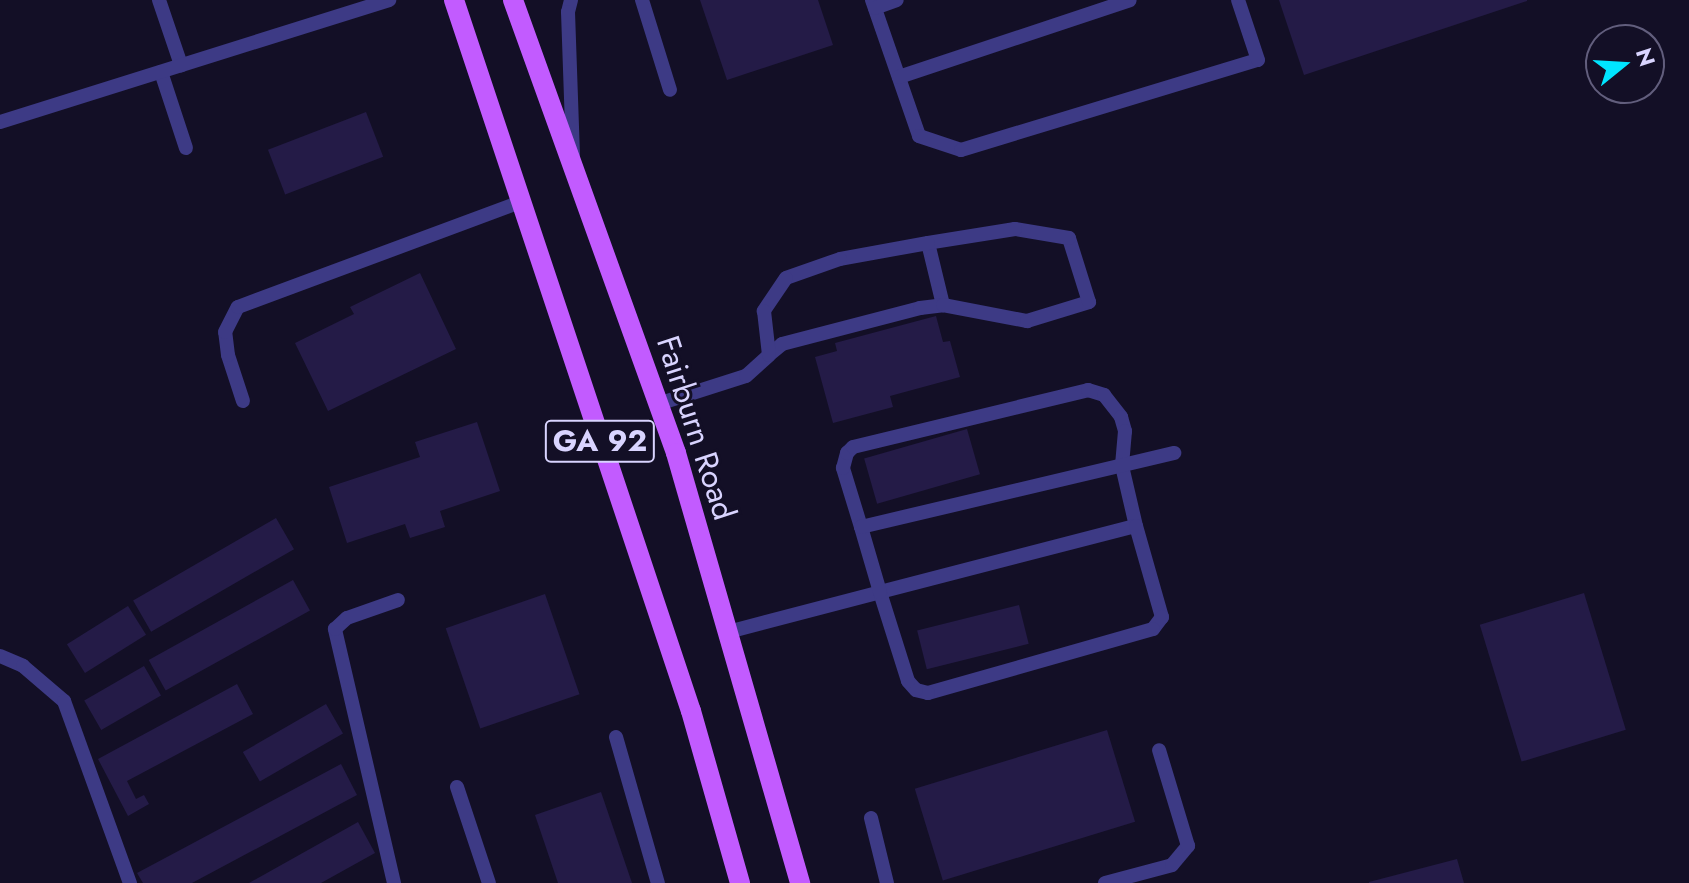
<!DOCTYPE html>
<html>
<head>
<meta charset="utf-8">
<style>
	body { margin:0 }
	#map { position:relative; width:1689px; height:883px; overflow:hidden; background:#130f26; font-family:Jost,sans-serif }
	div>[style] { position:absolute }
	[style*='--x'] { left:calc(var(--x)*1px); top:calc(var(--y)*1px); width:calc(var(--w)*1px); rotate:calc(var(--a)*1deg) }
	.building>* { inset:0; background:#241b47; transform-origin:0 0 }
	.service>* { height:14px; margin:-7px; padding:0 7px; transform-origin:7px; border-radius:7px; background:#3d3a85 }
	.primary>* { height:20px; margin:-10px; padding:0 10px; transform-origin:10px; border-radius:10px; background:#c25bff }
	span { translate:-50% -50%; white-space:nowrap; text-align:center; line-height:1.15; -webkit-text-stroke:6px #130f26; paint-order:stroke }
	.shield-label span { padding:2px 6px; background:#130f26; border:2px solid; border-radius:6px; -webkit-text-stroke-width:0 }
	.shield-label { font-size:30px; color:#d9d4ff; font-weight:700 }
	.street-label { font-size:32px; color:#d9d4ff }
	.north { position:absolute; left:1585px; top:24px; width:80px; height:80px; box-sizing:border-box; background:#130f26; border:2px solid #625e7d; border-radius:50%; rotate:72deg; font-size:22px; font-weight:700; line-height:32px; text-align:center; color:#d9d4ff }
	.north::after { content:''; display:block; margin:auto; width:28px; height:36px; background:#00e5ff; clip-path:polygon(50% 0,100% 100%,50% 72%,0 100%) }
</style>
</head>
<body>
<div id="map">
	<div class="building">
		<div style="clip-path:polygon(700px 0,818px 0,833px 45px,727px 80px)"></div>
		<div style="clip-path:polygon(1279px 0,1527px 0,1527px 1px,1304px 75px)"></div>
		<div style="left:366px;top:112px;width:48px;height:105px;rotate:69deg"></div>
		<div style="clip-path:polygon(420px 273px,456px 349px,328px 411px,295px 343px,354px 314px,350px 307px)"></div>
		<div style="clip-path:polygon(936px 316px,943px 342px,950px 341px,960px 377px,890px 396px,893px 407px,833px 423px,815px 357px,837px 351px,835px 343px)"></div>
		<div style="clip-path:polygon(477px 422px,500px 491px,440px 511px,445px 527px,410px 538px,405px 524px,347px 543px,329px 487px,420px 457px,415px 442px)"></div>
		<div style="left:967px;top:429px;width:47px;height:107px;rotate:74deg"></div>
		<div style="left:276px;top:518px;width:36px;height:165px;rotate:60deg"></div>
		<div style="left:293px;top:580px;width:35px;height:165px;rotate:61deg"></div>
		<div style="left:1584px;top:593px;width:143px;height:109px;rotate:73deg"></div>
		<div style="left:545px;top:594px;width:106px;height:105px;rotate:71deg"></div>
		<div style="left:1019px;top:605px;width:40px;height:105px;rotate:76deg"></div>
		<div style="left:128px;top:606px;width:34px;height:72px;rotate:58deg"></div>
		<div style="left:144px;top:666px;width:34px;height:69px;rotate:60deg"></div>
		<div style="clip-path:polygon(237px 684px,253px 714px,127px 781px,136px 799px,144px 795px,149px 804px,128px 816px,98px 759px)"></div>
		<div style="left:326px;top:704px;width:34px;height:96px;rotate:60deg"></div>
		<div style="left:1107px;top:730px;width:96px;height:201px;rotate:73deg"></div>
		<div style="clip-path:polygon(341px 764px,357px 795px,192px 883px,143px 883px,137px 873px)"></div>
		<div style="clip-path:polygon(601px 792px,632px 883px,558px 883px,535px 815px)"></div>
		<div style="clip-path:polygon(358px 822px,375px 853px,321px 883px,249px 883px)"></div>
		<div style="clip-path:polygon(1457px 859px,1464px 883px,1369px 883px,1369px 882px)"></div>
	</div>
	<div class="service">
		<div style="--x:159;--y:0;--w:69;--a:71.3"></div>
		<div style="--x:571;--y:0;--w:12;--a:104"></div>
		<div style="--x:568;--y:12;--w:143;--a:88"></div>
		<div style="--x:642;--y:0;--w:94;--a:72.7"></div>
		<div style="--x:872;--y:0;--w:144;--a:70.9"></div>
		<div style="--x:919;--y:136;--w:44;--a:18.4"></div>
		<div style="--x:961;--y:150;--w:310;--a:-16.9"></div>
		<div style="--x:1258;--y:60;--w:63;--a:-108.4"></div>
		<div style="--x:875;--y:8;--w:23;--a:-20"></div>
		<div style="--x:161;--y:72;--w:80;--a:71.8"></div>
		<div style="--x:899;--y:77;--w:243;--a:-18.4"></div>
		<div style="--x:0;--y:122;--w:408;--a:-17.4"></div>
		<div style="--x:928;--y:243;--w:64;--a:76.4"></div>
		<div style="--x:243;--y:401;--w:48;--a:-108.1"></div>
		<div style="--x:228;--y:355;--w:23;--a:-97"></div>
		<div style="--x:225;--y:332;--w:28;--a:-63"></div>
		<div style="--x:238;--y:307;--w:304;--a:-20.4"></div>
		<div style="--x:658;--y:404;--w:92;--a:-17.7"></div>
		<div style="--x:746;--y:376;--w:31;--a:-42"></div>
		<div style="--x:769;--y:355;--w:17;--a:-40"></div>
		<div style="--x:782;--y:344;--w:143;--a:-14.6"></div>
		<div style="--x:920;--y:308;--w:23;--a:-7"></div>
		<div style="--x:943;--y:305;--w:86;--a:10.8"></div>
		<div style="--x:1027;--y:321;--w:65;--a:-17"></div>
		<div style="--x:1089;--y:302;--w:67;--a:-107.4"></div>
		<div style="--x:1069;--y:238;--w:55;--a:-170.5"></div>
		<div style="--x:1015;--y:229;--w:88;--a:170.9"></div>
		<div style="--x:928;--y:243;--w:89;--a:169.7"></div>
		<div style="--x:840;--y:259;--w:57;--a:160.6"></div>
		<div style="--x:786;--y:278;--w:40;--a:124"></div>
		<div style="--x:764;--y:311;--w:44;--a:83.5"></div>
		<div style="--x:861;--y:527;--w:62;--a:-107"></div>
		<div style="--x:843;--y:468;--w:16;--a:-75"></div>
		<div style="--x:847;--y:453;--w:8;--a:-45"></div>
		<div style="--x:853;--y:447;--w:242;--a:-13.6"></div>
		<div style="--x:1088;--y:390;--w:17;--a:17"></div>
		<div style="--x:1104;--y:395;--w:28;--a:52"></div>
		<div style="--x:1121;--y:417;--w:15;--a:74"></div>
		<div style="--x:1125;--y:431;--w:35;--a:95"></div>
		<div style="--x:1122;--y:466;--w:62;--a:76.9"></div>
		<div style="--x:728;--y:632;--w:157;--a:-14.7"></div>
		<div style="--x:880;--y:592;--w:264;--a:-14.5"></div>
		<div style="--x:1136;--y:526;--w:95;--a:74.1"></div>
		<div style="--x:1162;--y:617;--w:15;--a:127"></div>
		<div style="--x:1153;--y:629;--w:234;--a:164.1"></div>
		<div style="--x:928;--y:693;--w:12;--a:-166"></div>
		<div style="--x:916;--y:690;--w:12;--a:-132"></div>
		<div style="--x:908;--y:681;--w:93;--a:-107.5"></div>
		<div style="--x:880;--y:592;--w:68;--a:-106.3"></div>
		<div style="--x:861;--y:527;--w:322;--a:-13.3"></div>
		<div style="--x:0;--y:656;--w:25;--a:23"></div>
		<div style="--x:23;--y:666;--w:54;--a:40.5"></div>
		<div style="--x:64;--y:701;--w:194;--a:70.1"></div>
		<div style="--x:616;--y:737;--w:152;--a:74"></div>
		<div style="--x:457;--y:787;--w:101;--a:71.6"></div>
		<div style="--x:871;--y:818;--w:67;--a:76.2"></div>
		<div style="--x:394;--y:883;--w:261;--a:-103.1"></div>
		<div style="--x:335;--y:629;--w:16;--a:-43"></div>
		<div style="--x:347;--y:618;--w:54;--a:-19.4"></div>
		<div style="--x:1105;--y:883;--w:69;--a:-15"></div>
		<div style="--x:1172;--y:865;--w:25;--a:-50"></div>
		<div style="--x:1188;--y:846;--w:100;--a:-106.8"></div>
	</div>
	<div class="primary">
		<div style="--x:454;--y:0;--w:749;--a:71.57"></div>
		<div style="--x:691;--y:711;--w:179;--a:74.1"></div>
		<div style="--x:513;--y:0;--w:481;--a:70.2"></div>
		<div style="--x:676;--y:453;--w:448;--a:73.9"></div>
	</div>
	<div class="shield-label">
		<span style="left:600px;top:441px">GA 92</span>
	</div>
	<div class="street-label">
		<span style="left:696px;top:428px;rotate:72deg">Fairburn Road</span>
	</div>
	<div class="north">N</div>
</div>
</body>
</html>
